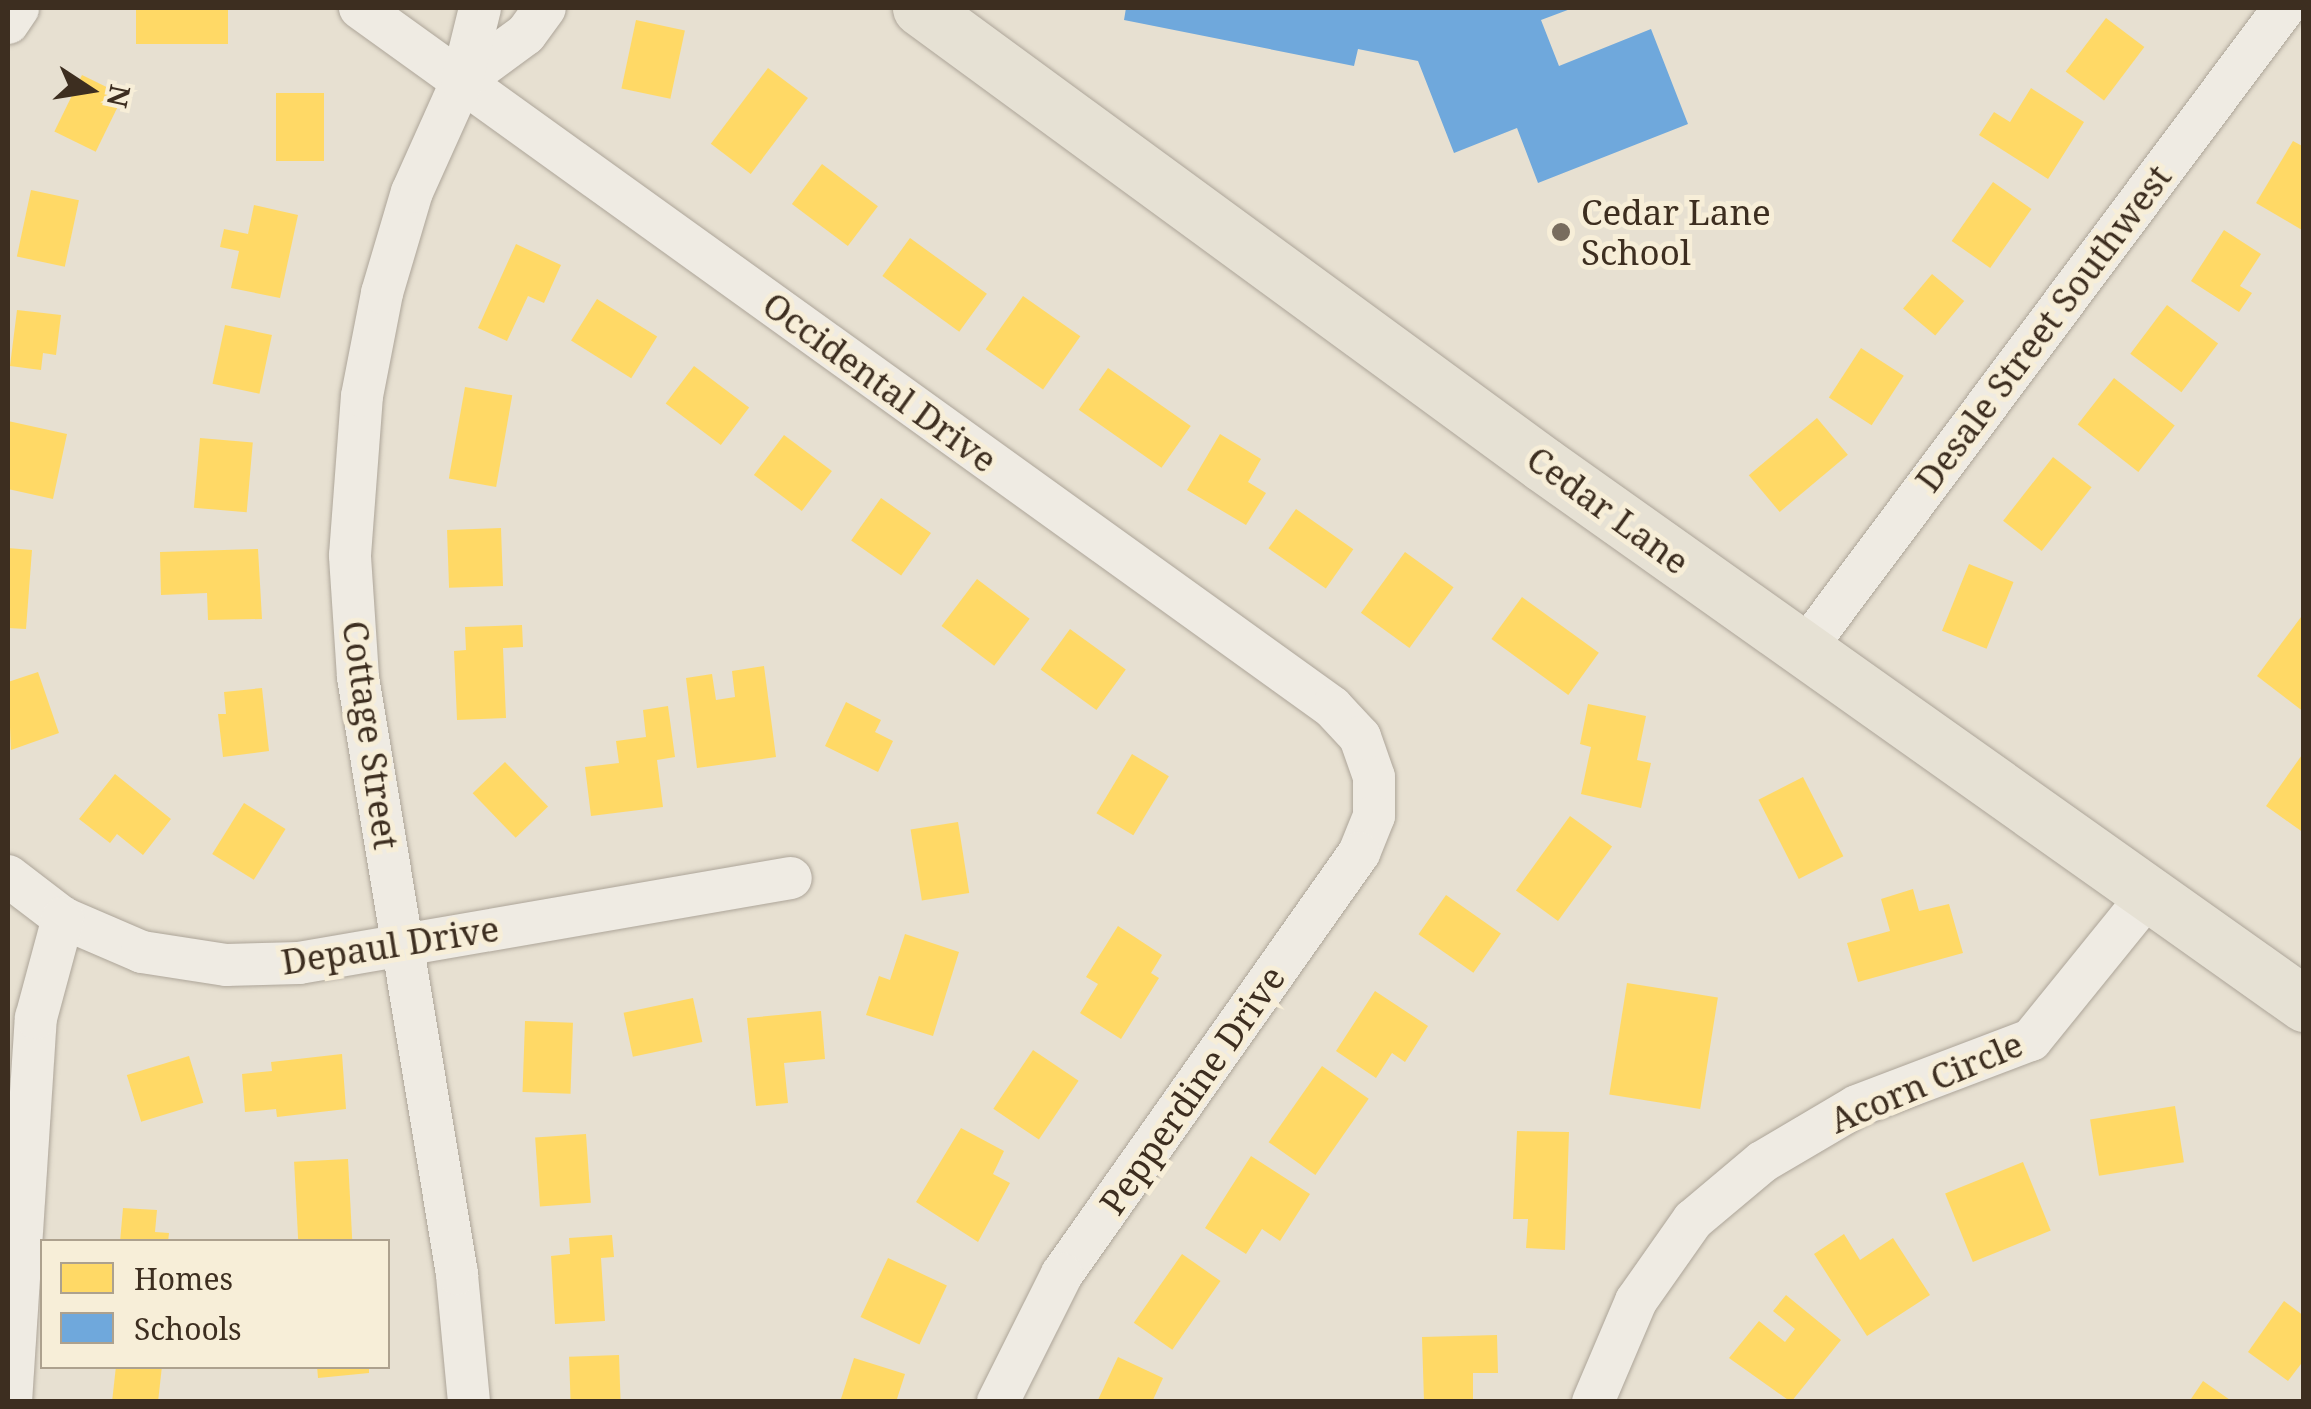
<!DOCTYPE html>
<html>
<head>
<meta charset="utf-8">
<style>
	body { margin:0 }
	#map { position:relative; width:2311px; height:1409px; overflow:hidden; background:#e7e0d1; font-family:"Noto Serif",serif }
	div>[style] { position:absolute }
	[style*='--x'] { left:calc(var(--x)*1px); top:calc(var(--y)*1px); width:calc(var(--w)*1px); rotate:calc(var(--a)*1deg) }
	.homes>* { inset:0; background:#ffd966; transform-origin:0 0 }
	.schools>* { inset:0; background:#6fa8dc }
	.roads { filter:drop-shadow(0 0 2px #ada599) drop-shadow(0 0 2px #ada599) }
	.minor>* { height:42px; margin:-21px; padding:0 21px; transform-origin:21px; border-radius:21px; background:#efebe3 }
	.major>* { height:55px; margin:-27.5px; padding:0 27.5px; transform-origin:27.5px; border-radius:27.5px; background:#e6e1d4 }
	.dots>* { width:28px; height:28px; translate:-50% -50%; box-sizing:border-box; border:5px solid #f7eed8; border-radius:50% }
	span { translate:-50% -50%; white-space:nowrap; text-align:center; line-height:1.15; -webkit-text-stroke:10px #f7eed8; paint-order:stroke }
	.poi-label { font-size:35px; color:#3d2e20 }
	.left { translate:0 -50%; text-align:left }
	.street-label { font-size:35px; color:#3d2e20 }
	.frame { position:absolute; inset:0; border:10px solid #3d2e20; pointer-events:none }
	.legend { position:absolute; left:40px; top:1239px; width:350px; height:130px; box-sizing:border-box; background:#f7eed8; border:2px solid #ada18e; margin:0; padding:12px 18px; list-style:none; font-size:30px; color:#3d2e20 }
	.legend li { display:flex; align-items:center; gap:20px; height:50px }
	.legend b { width:50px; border:2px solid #ada18e }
	.north { position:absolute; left:40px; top:40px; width:100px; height:100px; -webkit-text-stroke:8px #f7eed8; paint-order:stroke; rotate:102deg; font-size:28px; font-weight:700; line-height:40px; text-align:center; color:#3d2e20 }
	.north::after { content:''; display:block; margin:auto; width:35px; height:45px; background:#3d2e20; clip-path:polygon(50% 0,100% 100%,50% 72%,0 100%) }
</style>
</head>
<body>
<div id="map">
	<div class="homes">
		<div style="left:136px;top:8px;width:92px;height:36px"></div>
		<div style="left:2106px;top:18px;width:48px;height:67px;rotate:37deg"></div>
		<div style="left:636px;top:20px;width:50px;height:70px;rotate:12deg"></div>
		<div style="left:768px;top:68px;width:50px;height:95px;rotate:37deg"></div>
		<div style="left:82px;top:75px;width:46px;height:63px;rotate:26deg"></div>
		<div style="clip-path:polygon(2031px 88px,2084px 122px,2048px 179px,1979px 135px,1994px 112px,2010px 122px)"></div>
		<div style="left:276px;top:93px;width:48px;height:68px"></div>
		<div style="clip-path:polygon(2293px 141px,2304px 147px,2302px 230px,2256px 203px)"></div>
		<div style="left:822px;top:164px;width:70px;height:50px;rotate:37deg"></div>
		<div style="left:1993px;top:182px;width:47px;height:72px;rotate:35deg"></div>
		<div style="left:31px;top:190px;width:49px;height:68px;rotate:12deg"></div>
		<div style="clip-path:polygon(254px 205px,298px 215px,280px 298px,231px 288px,239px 251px,220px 247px,224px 229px,248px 234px)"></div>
		<div style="clip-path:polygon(2224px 230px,2261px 254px,2240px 286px,2252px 293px,2239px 312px,2191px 281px)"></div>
		<div style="left:910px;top:238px;width:95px;height:47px;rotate:36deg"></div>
		<div style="clip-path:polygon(516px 244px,561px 265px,544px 303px,528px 296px,507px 341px,478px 328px)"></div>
		<div style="left:1932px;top:274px;width:42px;height:45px;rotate:40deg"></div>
		<div style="left:1023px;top:296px;width:70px;height:65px;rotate:35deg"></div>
		<div style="left:597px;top:299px;width:71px;height:49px;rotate:32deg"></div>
		<div style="left:2167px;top:305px;width:64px;height:61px;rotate:37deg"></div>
		<div style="clip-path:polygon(17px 310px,61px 315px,56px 355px,43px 353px,41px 370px,10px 366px)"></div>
		<div style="left:225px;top:325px;width:48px;height:60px;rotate:12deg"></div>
		<div style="left:1861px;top:348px;width:51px;height:59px;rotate:33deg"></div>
		<div style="left:694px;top:366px;width:69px;height:47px;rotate:37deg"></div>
		<div style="left:1108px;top:368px;width:101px;height:51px;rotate:35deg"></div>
		<div style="left:2114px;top:378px;width:77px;height:59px;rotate:38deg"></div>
		<div style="left:465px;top:387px;width:48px;height:93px;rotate:10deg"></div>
		<div style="left:1817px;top:418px;width:48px;height:89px;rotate:50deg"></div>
		<div style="clip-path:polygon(8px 421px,67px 434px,53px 499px,8px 489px)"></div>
		<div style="clip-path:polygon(1220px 434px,1261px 459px,1248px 482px,1266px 493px,1246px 525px,1187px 490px)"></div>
		<div style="left:784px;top:435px;width:60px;height:50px;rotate:37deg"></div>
		<div style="left:200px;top:438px;width:53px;height:70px;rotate:5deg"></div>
		<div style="left:2053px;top:457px;width:49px;height:81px;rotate:38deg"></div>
		<div style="left:881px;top:498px;width:61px;height:52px;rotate:35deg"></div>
		<div style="left:1296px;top:509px;width:70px;height:48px;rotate:35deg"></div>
		<div style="left:501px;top:528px;width:58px;height:54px;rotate:88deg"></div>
		<div style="clip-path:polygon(8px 548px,32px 550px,26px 629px,8px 628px)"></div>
		<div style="clip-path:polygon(258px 549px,262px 619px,208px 620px,207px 593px,161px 595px,160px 552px)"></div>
		<div style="left:1405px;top:552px;width:60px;height:75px;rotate:36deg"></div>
		<div style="left:1969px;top:564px;width:48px;height:72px;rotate:22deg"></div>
		<div style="left:977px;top:579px;width:66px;height:59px;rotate:37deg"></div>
		<div style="left:1522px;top:597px;width:95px;height:52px;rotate:36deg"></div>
		<div style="clip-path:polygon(2304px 613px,2304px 712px,2257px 676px)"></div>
		<div style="clip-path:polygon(522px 625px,523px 647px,503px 648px,506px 718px,457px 720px,454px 651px,466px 650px,465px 627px)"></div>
		<div style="left:1070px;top:629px;width:69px;height:50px;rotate:36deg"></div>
		<div style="clip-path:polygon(764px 666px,776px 757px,697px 768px,686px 678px,712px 674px,716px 700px,735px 697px,732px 671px)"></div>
		<div style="clip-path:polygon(38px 672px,59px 733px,11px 750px,8px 682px)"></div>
		<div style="clip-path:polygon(262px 688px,269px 751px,223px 757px,218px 714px,226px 714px,224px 692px)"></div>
		<div style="clip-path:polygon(846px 702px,881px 720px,875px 732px,893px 741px,878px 772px,825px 746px)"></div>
		<div style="clip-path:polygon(1588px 704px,1646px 716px,1637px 760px,1651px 763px,1641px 808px,1581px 794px,1591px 747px,1580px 744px)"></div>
		<div style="clip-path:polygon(668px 706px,675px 757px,657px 760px,663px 807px,591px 816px,585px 767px,619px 763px,616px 741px,646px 737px,643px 710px)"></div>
		<div style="clip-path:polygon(2304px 752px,2304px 833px,2266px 806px)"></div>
		<div style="left:1132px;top:754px;width:43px;height:69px;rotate:31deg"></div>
		<div style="left:505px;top:762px;width:62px;height:45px;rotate:46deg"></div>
		<div style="clip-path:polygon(115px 774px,171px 819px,143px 855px,117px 834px,110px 843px,79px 819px)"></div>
		<div style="left:1803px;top:777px;width:89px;height:50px;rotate:63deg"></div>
		<div style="left:244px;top:803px;width:49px;height:60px;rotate:32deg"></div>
		<div style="left:1570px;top:816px;width:52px;height:92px;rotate:36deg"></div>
		<div style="left:958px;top:822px;width:72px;height:48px;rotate:81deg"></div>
		<div style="clip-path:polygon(1913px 889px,1919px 911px,1949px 904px,1963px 953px,1858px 982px,1847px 943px,1890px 931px,1881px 899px)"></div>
		<div style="left:1446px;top:895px;width:67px;height:48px;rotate:35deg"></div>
		<div style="clip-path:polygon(1118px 926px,1162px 955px,1151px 973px,1159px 978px,1121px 1039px,1080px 1013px,1098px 984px,1086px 977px)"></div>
		<div style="clip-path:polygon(905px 934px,959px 952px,933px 1036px,866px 1015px,879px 976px,890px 980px)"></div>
		<div style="left:1627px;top:983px;width:92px;height:113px;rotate:9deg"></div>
		<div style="clip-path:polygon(1375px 991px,1428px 1026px,1405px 1062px,1392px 1053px,1376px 1078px,1336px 1051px)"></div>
		<div style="left:693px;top:998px;width:45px;height:71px;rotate:78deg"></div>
		<div style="clip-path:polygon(821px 1011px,825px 1059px,784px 1063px,788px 1103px,756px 1106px,747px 1018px)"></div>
		<div style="left:525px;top:1021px;width:48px;height:71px;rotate:2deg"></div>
		<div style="left:1033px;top:1050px;width:55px;height:71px;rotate:34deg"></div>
		<div style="clip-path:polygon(342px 1054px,346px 1109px,277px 1117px,276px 1109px,245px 1112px,242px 1074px,272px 1071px,271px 1062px)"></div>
		<div style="left:189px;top:1056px;width:49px;height:65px;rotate:73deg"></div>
		<div style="left:1322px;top:1066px;width:57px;height:93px;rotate:35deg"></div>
		<div style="left:2175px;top:1106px;width:57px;height:86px;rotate:81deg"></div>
		<div style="clip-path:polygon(961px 1128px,1004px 1151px,993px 1174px,1010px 1183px,978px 1242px,916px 1202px)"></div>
		<div style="clip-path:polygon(1517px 1131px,1569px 1132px,1565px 1250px,1526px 1248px,1528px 1219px,1513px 1219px)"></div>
		<div style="left:586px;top:1134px;width:69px;height:51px;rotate:86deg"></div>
		<div style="clip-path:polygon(1251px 1156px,1310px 1194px,1280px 1241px,1262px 1229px,1246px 1254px,1205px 1228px)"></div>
		<div style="left:348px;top:1159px;width:83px;height:54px;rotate:87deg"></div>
		<div style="left:2023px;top:1162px;width:74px;height:84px;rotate:68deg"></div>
		<div style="clip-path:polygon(123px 1208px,157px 1210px,155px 1232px,169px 1233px,168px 1242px,120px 1242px)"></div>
		<div style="clip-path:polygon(1844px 1234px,1860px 1260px,1893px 1238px,1930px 1295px,1867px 1336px,1814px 1254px)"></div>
		<div style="clip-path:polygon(612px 1235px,614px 1257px,601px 1258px,605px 1321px,555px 1324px,551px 1256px,570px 1254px,569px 1238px)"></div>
		<div style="left:1182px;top:1254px;width:47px;height:84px;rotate:35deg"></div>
		<div style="left:888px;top:1258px;width:65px;height:65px;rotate:25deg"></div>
		<div style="clip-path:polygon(1786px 1295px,1841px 1340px,1791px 1402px,1729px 1358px,1759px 1321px,1785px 1342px,1795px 1329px,1773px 1311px)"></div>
		<div style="clip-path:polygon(2284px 1301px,2304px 1316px,2304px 1360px,2288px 1381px,2248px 1352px)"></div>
		<div style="clip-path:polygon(1497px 1335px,1498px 1373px,1473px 1373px,1473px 1402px,1424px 1402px,1422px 1337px)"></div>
		<div style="left:619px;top:1355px;width:47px;height:50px;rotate:88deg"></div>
		<div style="clip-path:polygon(1118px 1357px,1163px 1378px,1152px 1402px,1097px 1402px)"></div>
		<div style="clip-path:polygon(854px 1358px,905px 1374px,896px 1402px,840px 1402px)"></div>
		<div style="clip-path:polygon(116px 1366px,162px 1366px,158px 1402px,112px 1402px)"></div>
		<div style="clip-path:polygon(317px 1366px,369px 1366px,369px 1373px,318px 1378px)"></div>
		<div style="clip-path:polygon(2203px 1381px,2233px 1402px,2189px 1402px)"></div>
	</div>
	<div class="schools">
		<div style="clip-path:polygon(1126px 8px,1573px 8px,1541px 20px,1559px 66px,1651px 29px,1688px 124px,1538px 183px,1517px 128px,1454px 153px,1418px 61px,1358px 49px,1354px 66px,1124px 20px)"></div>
	</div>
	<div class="roads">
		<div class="minor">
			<div style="--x:360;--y:8;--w:1197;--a:35.72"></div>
			<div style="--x:1332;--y:707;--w:41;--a:47"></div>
			<div style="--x:1360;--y:737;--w:42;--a:70.7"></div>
			<div style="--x:1374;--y:777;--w:39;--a:90"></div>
			<div style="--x:1374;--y:816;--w:40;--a:112"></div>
			<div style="--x:1359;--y:853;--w:515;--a:125.2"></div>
			<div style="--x:1062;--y:1274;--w:143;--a:116.6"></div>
			<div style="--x:8;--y:23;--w:18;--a:-56"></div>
			<div style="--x:462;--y:81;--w:79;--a:-36.3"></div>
			<div style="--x:526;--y:34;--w:32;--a:-54"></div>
			<div style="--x:1804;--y:650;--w:802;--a:-53.22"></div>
			<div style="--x:8;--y:876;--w:69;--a:37.4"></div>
			<div style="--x:63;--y:918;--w:86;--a:23.3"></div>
			<div style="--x:142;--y:952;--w:85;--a:8.8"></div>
			<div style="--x:226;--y:965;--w:73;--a:-1.6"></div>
			<div style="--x:299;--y:963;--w:499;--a:-9.8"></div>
			<div style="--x:11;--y:1402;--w:385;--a:-86.3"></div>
			<div style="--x:36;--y:1018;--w:104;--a:-74.9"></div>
			<div style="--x:469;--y:1402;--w:129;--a:-95.4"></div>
			<div style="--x:457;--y:1274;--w:605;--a:-99.42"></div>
			<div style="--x:358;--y:677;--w:122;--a:-93.8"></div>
			<div style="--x:350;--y:555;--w:159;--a:-85.7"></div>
			<div style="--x:362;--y:396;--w:105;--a:-79"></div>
			<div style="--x:382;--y:293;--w:105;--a:-73.5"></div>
			<div style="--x:412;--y:192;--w:122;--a:-65.8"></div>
			<div style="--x:462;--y:81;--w:75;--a:-76.1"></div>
			<div style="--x:1593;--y:1402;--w:110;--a:-66.9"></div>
			<div style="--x:1636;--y:1301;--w:99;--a:-54.9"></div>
			<div style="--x:1693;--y:1220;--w:90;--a:-40"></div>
			<div style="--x:1762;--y:1162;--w:110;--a:-30.5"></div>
			<div style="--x:1857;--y:1106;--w:186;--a:-20.8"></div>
			<div style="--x:2031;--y:1040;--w:189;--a:-51"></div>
		</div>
		<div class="major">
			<div style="--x:920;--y:8;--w:773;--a:36.22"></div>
			<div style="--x:1544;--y:465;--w:932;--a:35.34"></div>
		</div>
	</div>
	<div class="dots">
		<div style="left:1561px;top:232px;background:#786c5e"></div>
	</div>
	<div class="poi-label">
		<span class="left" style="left:1581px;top:232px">Cedar Lane<br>School</span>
	</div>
	<div class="street-label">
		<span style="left:2043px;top:328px;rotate:-53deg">Desale Street Southwest</span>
		<span style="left:880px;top:382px;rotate:36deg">Occidental Drive</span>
		<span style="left:1608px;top:510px;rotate:36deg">Cedar Lane</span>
		<span style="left:371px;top:735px;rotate:82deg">Cottage Street</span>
		<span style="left:390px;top:945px;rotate:-9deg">Depaul Drive</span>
		<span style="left:1926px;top:1082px;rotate:-23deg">Acorn Circle</span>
		<span style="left:1192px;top:1090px;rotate:-55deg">Pepperdine Drive</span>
	</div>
	<div class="frame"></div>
	<ul class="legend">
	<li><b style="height:28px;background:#ffd966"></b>Homes</li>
	<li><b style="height:28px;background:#6fa8dc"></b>Schools</li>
	</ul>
	<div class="north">N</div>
</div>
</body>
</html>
